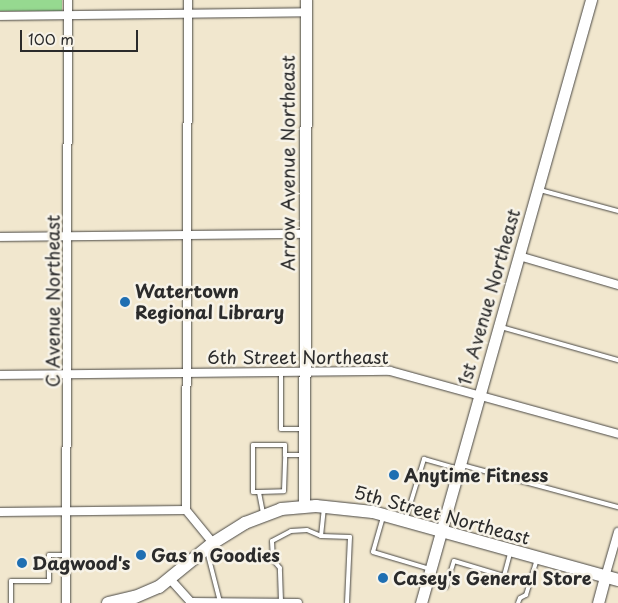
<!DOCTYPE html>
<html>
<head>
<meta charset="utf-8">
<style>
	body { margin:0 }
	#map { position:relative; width:618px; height:603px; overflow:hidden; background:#f1e7ce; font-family:"Playpen Sans",sans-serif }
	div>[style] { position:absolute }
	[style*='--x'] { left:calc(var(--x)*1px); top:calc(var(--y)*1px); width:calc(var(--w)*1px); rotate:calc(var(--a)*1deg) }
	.green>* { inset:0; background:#96d990; transform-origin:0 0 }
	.roads { filter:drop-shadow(0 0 1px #494743) drop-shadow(0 0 1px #494743) }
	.lane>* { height:4px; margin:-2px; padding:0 2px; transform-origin:2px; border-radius:2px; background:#fff }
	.street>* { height:8px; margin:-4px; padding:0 4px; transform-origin:4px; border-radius:4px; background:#fff }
	.secondary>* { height:11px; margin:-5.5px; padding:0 5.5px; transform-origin:5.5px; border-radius:5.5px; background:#fff }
	.primary>* { height:12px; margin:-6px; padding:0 6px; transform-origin:6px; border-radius:6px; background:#fff }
	.dots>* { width:14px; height:14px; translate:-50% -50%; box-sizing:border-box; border:2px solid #f7f3e8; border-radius:50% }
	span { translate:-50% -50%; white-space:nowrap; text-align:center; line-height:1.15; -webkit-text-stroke:5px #f7f3e8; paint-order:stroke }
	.street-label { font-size:18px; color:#2b2b2b }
	.poi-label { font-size:18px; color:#2b2b2b; font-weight:700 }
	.left { translate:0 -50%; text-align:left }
	.scale { position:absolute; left:20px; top:30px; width:118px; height:22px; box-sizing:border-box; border:2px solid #2b2b2b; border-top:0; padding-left:6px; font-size:15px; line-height:18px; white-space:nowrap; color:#2b2b2b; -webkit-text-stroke:4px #f7f3e8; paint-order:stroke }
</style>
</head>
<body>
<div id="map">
	<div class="green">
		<div style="left:0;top:0;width:62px;height:11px"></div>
	</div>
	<div class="roads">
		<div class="lane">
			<div style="--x:540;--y:190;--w:81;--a:15.1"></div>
			<div style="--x:501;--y:327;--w:122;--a:15.8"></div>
			<div style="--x:281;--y:372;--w:57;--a:90"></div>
			<div style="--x:281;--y:429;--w:21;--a:0"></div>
			<div style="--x:462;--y:465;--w:162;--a:15.1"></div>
			<div style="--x:259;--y:492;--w:6;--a:180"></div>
			<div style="--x:253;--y:492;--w:47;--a:-90"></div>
			<div style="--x:253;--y:445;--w:32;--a:0"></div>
			<div style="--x:285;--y:445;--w:10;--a:90"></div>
			<div style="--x:263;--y:513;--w:21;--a:-101"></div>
			<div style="--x:259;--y:492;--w:25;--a:-2"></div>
			<div style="--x:284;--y:491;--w:36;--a:-88"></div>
			<div style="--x:285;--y:455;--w:18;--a:0"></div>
			<div style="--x:383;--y:517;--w:36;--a:106"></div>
			<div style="--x:373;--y:552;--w:59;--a:16.6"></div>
			<div style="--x:406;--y:518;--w:62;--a:-73"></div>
			<div style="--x:424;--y:459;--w:35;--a:16"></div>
			<div style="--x:321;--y:536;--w:27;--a:-84"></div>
			<div style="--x:207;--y:551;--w:53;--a:75.7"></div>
			<div style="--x:429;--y:581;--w:18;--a:19"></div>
			<div style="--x:446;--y:587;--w:27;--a:-73"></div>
			<div style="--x:454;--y:561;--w:52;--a:16.7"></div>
			<div style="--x:504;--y:576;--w:24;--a:-75"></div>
			<div style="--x:281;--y:601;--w:33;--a:-92"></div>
			<div style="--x:280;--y:568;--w:11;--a:-131"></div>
			<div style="--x:273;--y:560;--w:19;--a:-93"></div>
			<div style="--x:272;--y:541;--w:21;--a:-28"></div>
			<div style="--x:291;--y:531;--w:16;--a:-4"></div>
			<div style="--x:307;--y:530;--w:15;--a:23"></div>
			<div style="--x:321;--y:536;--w:29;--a:2"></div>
			<div style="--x:350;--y:537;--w:66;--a:92.6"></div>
			<div style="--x:11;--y:603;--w:22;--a:-90"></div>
			<div style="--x:11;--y:581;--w:38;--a:0"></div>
			<div style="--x:49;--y:581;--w:26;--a:-90"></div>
			<div style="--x:49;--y:555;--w:16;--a:0"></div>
			<div style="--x:518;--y:603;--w:5;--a:-68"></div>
			<div style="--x:520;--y:598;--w:7;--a:-27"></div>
			<div style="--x:526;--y:595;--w:38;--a:-73"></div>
		</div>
		<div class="street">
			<div style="--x:188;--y:0;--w:510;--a:90.22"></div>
			<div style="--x:186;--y:510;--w:43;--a:50.7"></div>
			<div style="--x:0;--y:16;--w:306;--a:-0.7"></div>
			<div style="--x:0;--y:237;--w:305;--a:-0.6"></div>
			<div style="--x:519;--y:256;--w:103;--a:16.3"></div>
			<div style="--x:0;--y:375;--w:390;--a:-0.6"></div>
			<div style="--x:390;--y:371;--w:237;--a:15.4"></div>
			<div style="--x:0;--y:512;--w:186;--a:-0.6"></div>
			<div style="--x:605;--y:577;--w:47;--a:-73.9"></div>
			<div style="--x:170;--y:579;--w:31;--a:48"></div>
			<div style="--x:191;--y:602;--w:107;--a:0.5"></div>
			<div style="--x:66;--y:603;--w:603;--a:-89.81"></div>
		</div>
		<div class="secondary">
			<div style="--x:304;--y:506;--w:506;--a:-89.77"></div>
			<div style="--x:421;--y:603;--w:627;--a:-74.26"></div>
			<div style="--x:598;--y:603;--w:27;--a:-75"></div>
		</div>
		<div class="primary">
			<div style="--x:108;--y:603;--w:28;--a:-13"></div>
			<div style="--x:135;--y:597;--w:26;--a:-23"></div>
			<div style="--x:159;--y:587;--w:70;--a:-39.2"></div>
			<div style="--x:213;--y:543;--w:38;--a:-32"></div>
			<div style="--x:245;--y:523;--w:39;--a:-21"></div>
			<div style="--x:281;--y:509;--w:35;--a:-5"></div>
			<div style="--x:316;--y:506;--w:57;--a:6"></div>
			<div style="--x:373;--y:512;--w:254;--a:15.5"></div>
		</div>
	</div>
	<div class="dots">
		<div style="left:125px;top:302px;background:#1f6fb2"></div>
		<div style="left:394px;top:475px;background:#1f6fb2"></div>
		<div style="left:141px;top:555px;background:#1f6fb2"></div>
		<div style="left:22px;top:563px;background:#1f6fb2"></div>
		<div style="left:383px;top:578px;background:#1f6fb2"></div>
	</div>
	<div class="street-label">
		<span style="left:288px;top:163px;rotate:-90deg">Arrow Avenue Northeast</span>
		<span style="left:489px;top:297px;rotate:-74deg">1st Avenue Northeast</span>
		<span style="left:53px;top:301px;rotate:-90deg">C Avenue Northeast</span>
		<span style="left:298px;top:357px">6th Street Northeast</span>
		<span style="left:442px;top:515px;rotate:15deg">5th Street Northeast</span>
	</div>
	<div class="poi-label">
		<span class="left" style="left:135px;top:302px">Watertown<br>Regional Library</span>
		<span class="left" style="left:404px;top:475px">Anytime Fitness</span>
		<span class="left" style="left:151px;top:555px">Gas n Goodies</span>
		<span class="left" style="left:32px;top:563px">Dagwood's</span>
		<span class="left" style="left:393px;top:578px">Casey's General Store</span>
	</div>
	<div class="scale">100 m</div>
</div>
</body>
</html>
